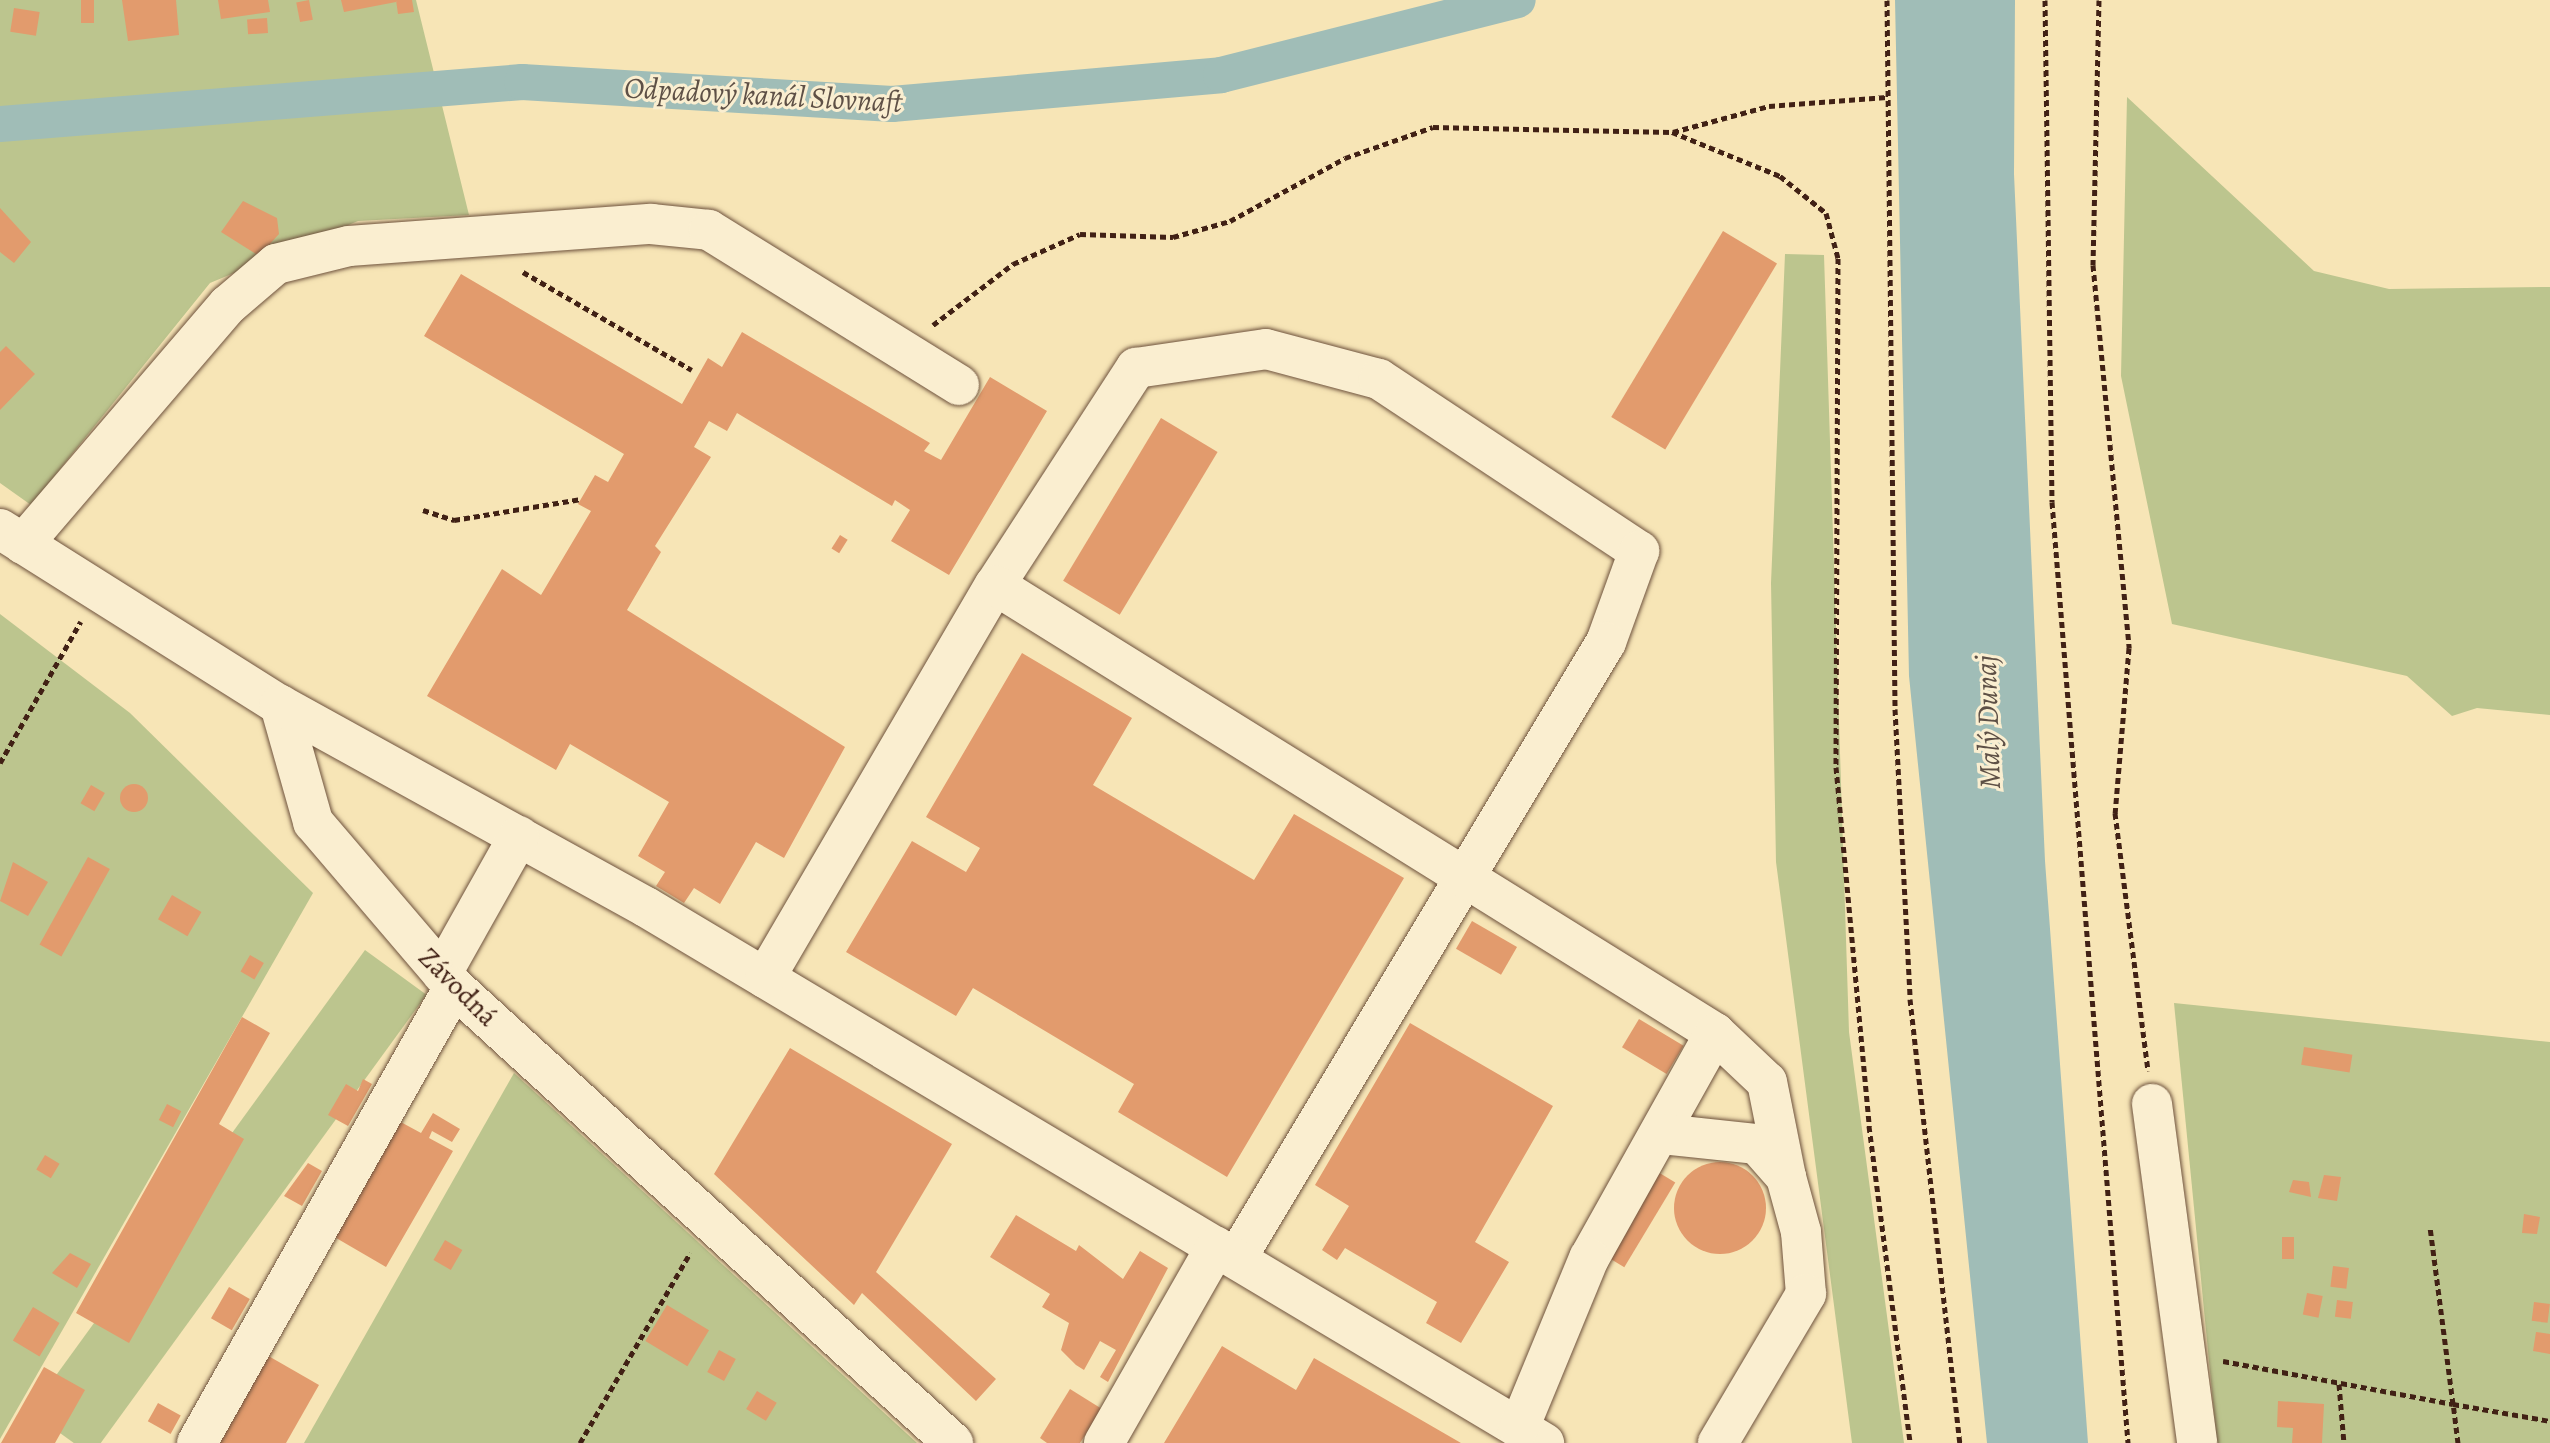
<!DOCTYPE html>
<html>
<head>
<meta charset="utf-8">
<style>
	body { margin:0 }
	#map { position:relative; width:2550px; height:1443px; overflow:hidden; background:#f7e5b6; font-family:Alegreya,serif }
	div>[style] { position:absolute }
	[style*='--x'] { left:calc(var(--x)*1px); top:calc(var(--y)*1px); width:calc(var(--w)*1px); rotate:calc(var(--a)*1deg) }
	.green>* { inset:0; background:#bcc58e; transform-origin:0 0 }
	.water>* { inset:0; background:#a0bdb7 }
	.canal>* { height:36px; margin:-18px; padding:0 18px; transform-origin:18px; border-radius:18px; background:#a0bdb7 }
	.building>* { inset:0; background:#e29b6d; transform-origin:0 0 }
	.round { border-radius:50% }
	.path>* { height:5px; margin-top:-2.5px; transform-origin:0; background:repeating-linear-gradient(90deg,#412115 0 6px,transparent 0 10px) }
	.roads { filter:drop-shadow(0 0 2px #6e523d) drop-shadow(0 0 2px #6e523d) }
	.minor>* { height:40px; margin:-20px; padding:0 20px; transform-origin:20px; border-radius:20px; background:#faeed0 }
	span { translate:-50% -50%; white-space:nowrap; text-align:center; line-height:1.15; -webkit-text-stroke:6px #faeed0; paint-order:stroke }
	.street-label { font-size:28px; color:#412115 }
	.water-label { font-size:30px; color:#5e5046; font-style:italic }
</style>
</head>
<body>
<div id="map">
	<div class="green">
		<div style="clip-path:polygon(0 0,416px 0,469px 215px,358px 221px,210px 283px,31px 505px,0 483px)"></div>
		<div style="clip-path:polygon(2127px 97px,2314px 271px,2389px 289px,2550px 287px,2550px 715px,2477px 708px,2452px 716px,2407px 676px,2172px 624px,2121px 376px)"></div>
		<div style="clip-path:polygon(1785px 254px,1824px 255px,1849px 1032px,1904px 1443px,1852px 1443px,1776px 862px,1771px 583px)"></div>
		<div style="clip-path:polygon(0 614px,130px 713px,313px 893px,0 1439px)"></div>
		<div style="left:365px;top:950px;width:76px;height:570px;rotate:36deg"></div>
		<div style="clip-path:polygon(2174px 1003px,2550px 1042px,2550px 1443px,2217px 1443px)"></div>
		<div style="clip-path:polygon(514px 1073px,917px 1443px,304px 1443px)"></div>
	</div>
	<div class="water">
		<div style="clip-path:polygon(1895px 0,2015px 0,2014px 174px,2045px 861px,2088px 1443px,1987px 1443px,1909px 676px)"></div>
	</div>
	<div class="canal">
		<div style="--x:0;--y:124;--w:524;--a:-4.6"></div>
		<div style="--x:522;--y:82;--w:371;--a:3.4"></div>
		<div style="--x:892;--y:104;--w:330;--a:-5"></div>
		<div style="--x:1221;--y:75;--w:306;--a:-14.2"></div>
	</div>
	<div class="building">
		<div style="left:81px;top:0;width:13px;height:23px"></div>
		<div style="clip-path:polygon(122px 0,176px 0,179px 35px,128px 41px)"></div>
		<div style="clip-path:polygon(218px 0,268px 0,270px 12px,221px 19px)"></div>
		<div style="left:309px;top:0;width:20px;height:13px;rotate:79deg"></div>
		<div style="clip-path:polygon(341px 0,396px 0,396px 2px,344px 12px)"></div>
		<div style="clip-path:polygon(396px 0,412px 0,414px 12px,398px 14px)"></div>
		<div style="left:14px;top:8px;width:26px;height:24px;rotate:9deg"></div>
		<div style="left:267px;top:18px;width:15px;height:20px;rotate:86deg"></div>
		<div style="clip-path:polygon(243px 201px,277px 218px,279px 234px,259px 256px,221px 232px)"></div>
		<div style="clip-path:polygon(0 208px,31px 242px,14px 263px,0 252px)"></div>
		<div style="left:1723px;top:231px;width:63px;height:217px;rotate:31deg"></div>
		<div style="clip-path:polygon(461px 274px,682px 404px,708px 358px,722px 367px,742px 332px,930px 443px,924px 451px,941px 460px,990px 377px,1047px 411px,949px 575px,891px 541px,910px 510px,895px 500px,892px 506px,737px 413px,727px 431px,709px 421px,694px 447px,711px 457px,655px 546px,661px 552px,627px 610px,845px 747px,784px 858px,756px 842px,720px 904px,694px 888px,684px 903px,656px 886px,665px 872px,638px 856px,669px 802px,570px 744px,556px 770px,427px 696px,502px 569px,541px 595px,591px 511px,578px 504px,595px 475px,608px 482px,624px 454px,424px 336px)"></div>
		<div style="clip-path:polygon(6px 346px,35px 374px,0 410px,0 352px)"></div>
		<div style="left:1161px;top:418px;width:66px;height:190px;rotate:31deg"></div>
		<div style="left:840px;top:535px;width:9px;height:16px;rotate:32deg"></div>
		<div style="clip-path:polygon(1022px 653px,1132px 718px,1093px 785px,1254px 880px,1294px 814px,1404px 878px,1227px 1177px,1118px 1112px,1134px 1084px,973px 988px,956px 1016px,846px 952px,912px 841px,966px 872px,980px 848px,926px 817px)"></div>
		<div class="round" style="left:120px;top:784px;width:28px;height:28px"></div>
		<div style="left:91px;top:785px;width:16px;height:21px;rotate:30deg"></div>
		<div style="left:88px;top:857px;width:25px;height:100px;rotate:29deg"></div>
		<div style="clip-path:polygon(13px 862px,48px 882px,28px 916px,0 901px)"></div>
		<div style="left:172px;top:895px;width:34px;height:28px;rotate:30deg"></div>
		<div style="left:1472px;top:921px;width:52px;height:32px;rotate:30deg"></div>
		<div style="left:250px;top:955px;width:16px;height:19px;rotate:30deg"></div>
		<div style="clip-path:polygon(242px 1017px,270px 1033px,219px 1124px,244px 1139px,129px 1343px,76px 1313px)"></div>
		<div style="left:1639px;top:1019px;width:52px;height:33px;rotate:31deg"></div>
		<div style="clip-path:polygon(1410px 1023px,1553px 1106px,1475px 1242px,1509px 1262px,1461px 1343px,1426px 1323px,1437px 1302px,1345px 1248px,1337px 1260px,1322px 1250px,1349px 1206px,1315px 1185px)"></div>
		<div style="left:2304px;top:1047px;width:49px;height:18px;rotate:9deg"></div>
		<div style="clip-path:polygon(790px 1048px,952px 1144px,876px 1272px,996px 1379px,976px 1401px,862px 1293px,854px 1305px,714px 1174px)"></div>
		<div style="clip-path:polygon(363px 1079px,372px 1084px,348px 1126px,328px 1115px,346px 1084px,358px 1091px)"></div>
		<div style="left:167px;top:1104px;width:16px;height:18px;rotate:27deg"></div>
		<div style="clip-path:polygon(433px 1113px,460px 1129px,452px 1142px,432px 1131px,429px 1138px,453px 1151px,386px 1267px,331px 1235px,397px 1120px,421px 1133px)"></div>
		<div style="left:45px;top:1155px;width:17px;height:17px;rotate:31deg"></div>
		<div class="round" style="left:1674px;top:1162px;width:92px;height:92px"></div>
		<div style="clip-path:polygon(308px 1163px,322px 1171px,302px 1206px,284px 1196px)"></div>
		<div style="left:1653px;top:1169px;width:26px;height:99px;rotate:31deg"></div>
		<div style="clip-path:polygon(2324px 1175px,2341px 1177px,2337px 1201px,2318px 1198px)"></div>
		<div style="clip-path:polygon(2293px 1180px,2309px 1182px,2311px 1197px,2289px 1192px)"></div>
		<div style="clip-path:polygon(2524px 1214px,2540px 1217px,2537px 1234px,2522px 1233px)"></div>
		<div style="clip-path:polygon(1016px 1215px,1076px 1251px,1079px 1245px,1123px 1279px,1140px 1251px,1168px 1268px,1108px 1382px,1100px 1377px,1116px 1350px,1100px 1341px,1084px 1370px,1076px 1365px,1061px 1350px,1069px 1323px,1042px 1307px,1050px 1294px,990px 1257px)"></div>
		<div style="left:2282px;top:1237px;width:12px;height:22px"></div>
		<div style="left:445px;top:1240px;width:20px;height:23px;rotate:30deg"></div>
		<div style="clip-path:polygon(70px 1253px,91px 1264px,77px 1288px,52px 1273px)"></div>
		<div style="left:2333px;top:1266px;width:16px;height:21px;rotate:7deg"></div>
		<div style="left:229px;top:1287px;width:24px;height:36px;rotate:30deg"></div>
		<div style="left:2307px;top:1293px;width:16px;height:22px;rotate:11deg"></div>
		<div style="left:2337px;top:1300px;width:16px;height:17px;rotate:7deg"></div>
		<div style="left:2534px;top:1302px;width:16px;height:19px;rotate:7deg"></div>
		<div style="left:667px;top:1305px;width:49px;height:42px;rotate:31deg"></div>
		<div style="left:33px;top:1307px;width:31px;height:39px;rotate:31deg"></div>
		<div style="clip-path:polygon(2536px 1332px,2550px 1334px,2550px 1354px,2533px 1351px)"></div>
		<div style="clip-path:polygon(1222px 1346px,1296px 1390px,1314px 1358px,1461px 1443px,1164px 1443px)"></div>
		<div style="left:719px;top:1350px;width:19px;height:25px;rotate:28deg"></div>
		<div style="clip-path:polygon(265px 1354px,319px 1385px,286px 1443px,214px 1443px)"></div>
		<div style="clip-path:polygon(44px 1367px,85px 1390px,55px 1443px,1px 1443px)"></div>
		<div style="clip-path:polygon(1070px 1389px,1102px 1409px,1080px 1443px,1047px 1443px,1040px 1438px)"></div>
		<div style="left:757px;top:1391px;width:23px;height:21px;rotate:31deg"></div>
		<div style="clip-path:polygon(2278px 1401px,2324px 1404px,2322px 1443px,2292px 1443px,2293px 1428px,2277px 1427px)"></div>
		<div style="left:158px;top:1403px;width:26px;height:21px;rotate:29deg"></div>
	</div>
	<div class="path">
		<div style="--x:1887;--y:0;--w:709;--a:89.35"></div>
		<div style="--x:1895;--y:709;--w:290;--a:87"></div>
		<div style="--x:1910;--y:999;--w:447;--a:83.6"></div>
		<div style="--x:2045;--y:0;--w:502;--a:89.2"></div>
		<div style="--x:2052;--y:502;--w:944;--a:85.38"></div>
		<div style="--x:2099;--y:0;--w:265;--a:91.3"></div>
		<div style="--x:2093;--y:265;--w:385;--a:84.6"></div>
		<div style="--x:2129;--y:648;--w:166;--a:94.8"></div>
		<div style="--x:2115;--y:813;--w:260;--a:82.7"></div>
		<div style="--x:1673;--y:132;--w:99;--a:-15.2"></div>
		<div style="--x:1769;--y:106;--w:118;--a:-4.4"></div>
		<div style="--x:523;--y:272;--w:195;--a:30.1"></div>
		<div style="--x:933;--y:325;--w:101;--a:-37.3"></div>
		<div style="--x:1013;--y:264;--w:73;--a:-24.1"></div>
		<div style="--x:1080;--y:234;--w:93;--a:1.8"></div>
		<div style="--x:1173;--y:237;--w:59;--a:-15.7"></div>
		<div style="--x:1230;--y:221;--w:131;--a:-28.7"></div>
		<div style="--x:1345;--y:158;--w:93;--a:-19.4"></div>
		<div style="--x:1433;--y:127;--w:239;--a:1.2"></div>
		<div style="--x:1672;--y:132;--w:117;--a:22.2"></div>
		<div style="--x:1780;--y:176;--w:59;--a:38.8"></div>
		<div style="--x:1826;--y:213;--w:47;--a:75.1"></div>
		<div style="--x:1838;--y:258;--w:509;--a:90.23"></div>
		<div style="--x:1836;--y:767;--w:361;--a:84.7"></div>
		<div style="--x:1869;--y:1126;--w:320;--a:82.6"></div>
		<div style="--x:423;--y:510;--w:33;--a:18"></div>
		<div style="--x:454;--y:520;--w:129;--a:-9.4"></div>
		<div style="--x:0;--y:763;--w:163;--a:-60.3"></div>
		<div style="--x:2223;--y:1361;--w:234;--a:10.6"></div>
		<div style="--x:2453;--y:1404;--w:179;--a:-97.4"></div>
		<div style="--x:2339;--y:1384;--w:59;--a:85.2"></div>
		<div style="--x:580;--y:1443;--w:220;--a:-59.9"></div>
		<div style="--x:2458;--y:1443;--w:39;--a:-97"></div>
		<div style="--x:2453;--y:1404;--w:98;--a:9.9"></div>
	</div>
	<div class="roads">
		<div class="minor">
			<div style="--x:0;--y:529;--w:331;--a:32.2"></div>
			<div style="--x:280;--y:705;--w:122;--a:74.2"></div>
			<div style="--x:313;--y:822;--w:217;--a:49.5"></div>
			<div style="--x:454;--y:987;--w:676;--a:42.42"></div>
			<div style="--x:23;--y:544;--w:315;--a:-49.4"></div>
			<div style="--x:228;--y:305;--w:63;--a:-40.5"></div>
			<div style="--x:276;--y:264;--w:75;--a:-13.9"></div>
			<div style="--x:349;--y:246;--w:303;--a:-4.2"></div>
			<div style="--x:651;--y:224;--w:58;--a:5.9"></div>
			<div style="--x:709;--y:230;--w:294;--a:31.8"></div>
			<div style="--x:995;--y:585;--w:259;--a:-57"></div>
			<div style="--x:1136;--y:368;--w:131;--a:-8.3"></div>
			<div style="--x:1266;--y:349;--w:117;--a:14.9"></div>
			<div style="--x:1379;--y:379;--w:312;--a:33.5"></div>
			<div style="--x:1639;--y:551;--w:97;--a:109.9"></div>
			<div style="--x:1606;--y:642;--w:719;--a:120.95"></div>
			<div style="--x:280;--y:705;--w:418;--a:28.9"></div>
			<div style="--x:646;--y:907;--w:1046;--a:30.83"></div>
			<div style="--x:442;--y:973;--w:157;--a:-60.7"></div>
			<div style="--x:765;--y:978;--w:455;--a:-59.7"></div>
			<div style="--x:995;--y:585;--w:848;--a:31.89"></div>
			<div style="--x:1715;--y:1033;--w:258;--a:119.2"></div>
			<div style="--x:1589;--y:1258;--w:184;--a:112.4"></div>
			<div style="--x:1715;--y:1033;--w:71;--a:43.3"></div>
			<div style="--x:1767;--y:1082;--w:97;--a:78.7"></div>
			<div style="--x:2152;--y:1104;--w:342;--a:82.4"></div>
			<div style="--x:1662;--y:1134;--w:96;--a:6"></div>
			<div style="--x:1757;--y:1144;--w:44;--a:48.7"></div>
			<div style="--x:1786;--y:1177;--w:57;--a:74.7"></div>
			<div style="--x:1801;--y:1232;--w:62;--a:85.4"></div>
			<div style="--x:1806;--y:1294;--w:173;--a:120.6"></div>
			<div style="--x:197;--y:1443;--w:523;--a:-60.59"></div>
			<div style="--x:1104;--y:1443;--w:226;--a:-60.3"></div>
		</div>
	</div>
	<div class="street-label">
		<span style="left:458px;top:987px;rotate:45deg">Závodná</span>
	</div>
	<div class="water-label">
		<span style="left:763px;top:95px;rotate:3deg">Odpadový kanál Slovnaft</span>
		<span style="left:1988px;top:722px;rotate:-92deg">Malý Dunaj</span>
	</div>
</div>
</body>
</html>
